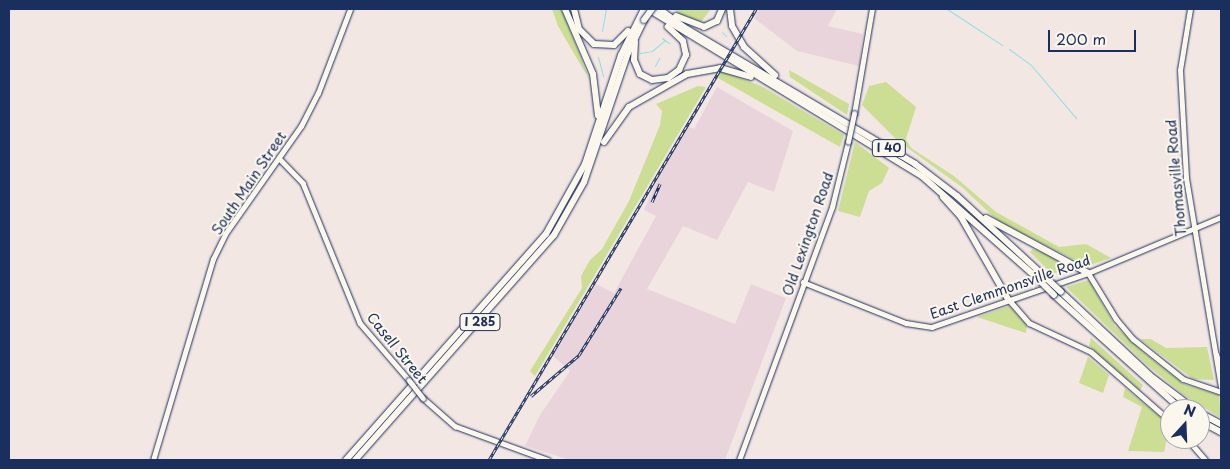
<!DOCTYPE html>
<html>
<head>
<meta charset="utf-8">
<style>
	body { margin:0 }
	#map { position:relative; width:1230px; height:469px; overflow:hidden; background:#f3e7e4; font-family:"Playpen Sans",sans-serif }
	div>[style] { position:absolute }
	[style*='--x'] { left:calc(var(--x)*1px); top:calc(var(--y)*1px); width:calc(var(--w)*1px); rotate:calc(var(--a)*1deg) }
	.built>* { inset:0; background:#ead4db }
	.green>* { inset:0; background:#cbde93 }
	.stream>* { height:1px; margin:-0.5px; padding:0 0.5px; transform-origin:0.5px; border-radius:0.5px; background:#8edfe7 }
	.roads { filter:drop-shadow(0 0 1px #1b2f5e) drop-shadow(0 0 1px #1b2f5e) }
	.secondary>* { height:4.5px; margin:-2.25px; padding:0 2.25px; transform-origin:2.25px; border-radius:2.25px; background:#fbf7ec }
	.primary>* { height:5px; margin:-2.5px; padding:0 2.5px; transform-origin:2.5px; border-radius:2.5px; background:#fbf7ec }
	.highway>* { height:6px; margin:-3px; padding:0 3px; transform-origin:3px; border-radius:3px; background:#fbf7ec }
	.rail>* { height:3px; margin-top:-1.5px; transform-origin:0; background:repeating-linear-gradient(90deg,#fbf7ec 0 4px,#1b2f5e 0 8px); box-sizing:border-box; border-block:1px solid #1b2f5e }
	.bridges { filter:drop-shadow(0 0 1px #1b2f5e) drop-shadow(0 0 1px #1b2f5e) }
	.secondary-bridge>* { height:4.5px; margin:-2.25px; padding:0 2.25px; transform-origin:2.25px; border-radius:2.25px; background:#fbf7ec }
	.highway-bridge>* { height:6px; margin:-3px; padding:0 3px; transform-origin:3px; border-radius:3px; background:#fbf7ec }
	span { translate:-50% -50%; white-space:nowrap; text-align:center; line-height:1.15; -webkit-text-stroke:4px #fbf7ec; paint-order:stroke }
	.shield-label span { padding:1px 4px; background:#fbf7ec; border:1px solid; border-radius:4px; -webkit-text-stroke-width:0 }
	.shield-label { font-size:12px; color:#1b2f5e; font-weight:700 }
	.street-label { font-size:14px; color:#1b2f5e }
	.frame { position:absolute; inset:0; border:10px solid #1b2f5e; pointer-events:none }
	.north { position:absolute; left:1160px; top:399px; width:50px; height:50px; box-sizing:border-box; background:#fbf7ec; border:1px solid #a1a7b3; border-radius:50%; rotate:20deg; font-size:14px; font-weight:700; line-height:20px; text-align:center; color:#1b2f5e }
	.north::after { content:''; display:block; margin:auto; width:18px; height:22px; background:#1b2f5e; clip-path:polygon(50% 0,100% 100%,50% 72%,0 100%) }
	.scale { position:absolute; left:1048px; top:30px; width:88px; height:22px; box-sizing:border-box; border:2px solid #1b2f5e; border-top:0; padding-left:6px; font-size:15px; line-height:18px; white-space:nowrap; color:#1b2f5e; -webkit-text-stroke:4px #fbf7ec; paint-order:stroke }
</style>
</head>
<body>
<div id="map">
	<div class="built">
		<div style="clip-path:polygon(759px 9px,837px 9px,828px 26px,863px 34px,859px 66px,797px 51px,754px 18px)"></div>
		<div style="clip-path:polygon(717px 87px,793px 131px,774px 192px,748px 182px,717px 240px,683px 226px,647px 289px,735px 324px,751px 284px,786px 298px,725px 460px,570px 460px,525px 446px,540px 415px,570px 371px,552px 355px,596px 284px,614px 293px,656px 216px,644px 210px,659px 176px,688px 126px,694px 129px)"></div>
	</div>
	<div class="green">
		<div style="clip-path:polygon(552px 9px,562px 9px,590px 81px,558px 26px)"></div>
		<div style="clip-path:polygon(673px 9px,711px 9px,701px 22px,688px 20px)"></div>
		<div style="clip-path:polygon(789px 70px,849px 104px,847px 115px,790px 77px)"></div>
		<div style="clip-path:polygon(722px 71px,761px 86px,844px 135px,840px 147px,718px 78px)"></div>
		<div style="clip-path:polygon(886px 82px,916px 107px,906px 139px,911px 148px,954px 176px,996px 212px,1059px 247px,1086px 244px,1111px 258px,1087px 266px,999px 222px,963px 188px,898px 141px,862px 105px,869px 86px)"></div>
		<div style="clip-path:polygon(698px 86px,706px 87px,535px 376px,530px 371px,582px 288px,581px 276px,590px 260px,602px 249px,629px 201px,660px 125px,662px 111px,656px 104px)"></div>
		<div style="clip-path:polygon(855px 142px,889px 168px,882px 183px,869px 191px,860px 217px,838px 211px)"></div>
		<div style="clip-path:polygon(1033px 249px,1060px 259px,1075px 266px,1052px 274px,1030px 252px)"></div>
		<div style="clip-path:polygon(1089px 280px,1115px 326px,1144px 353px,1184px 384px,1219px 395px,1221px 418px,1184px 395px,1146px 364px,1066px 287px)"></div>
		<div style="clip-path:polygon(1009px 306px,1027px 325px,1026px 333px,977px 317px)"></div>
		<div style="clip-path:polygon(1091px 338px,1143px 385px,1140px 390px,1089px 346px)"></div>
		<div style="clip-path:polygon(1140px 339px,1151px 339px,1166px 348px,1207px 347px,1214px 380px,1193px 379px)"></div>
		<div style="clip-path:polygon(1088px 357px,1109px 375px,1103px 393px,1079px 383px)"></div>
		<div style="clip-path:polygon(1125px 388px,1170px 425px,1164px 452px,1128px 451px,1142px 407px,1123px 397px)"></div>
	</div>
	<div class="stream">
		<div style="--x:947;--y:9;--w:66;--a:33.2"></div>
		<div style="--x:602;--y:31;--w:22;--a:-80"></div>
		<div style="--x:722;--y:32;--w:6;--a:45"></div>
		<div style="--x:662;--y:38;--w:9;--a:36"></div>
		<div style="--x:1009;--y:49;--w:27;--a:36"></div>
		<div style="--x:1031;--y:65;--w:70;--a:49.7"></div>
		<div style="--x:640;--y:53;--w:12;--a:-9"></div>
		<div style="--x:652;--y:51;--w:17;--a:-40"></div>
		<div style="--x:598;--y:57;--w:20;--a:75"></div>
		<div style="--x:655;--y:66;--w:9;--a:-63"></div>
		<div style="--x:649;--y:85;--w:4;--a:-14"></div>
	</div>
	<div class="roads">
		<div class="secondary">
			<div style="--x:854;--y:114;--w:107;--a:-80.3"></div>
			<div style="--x:279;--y:158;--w:35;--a:46"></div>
			<div style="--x:303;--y:183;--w:151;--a:67.8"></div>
			<div style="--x:360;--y:323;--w:75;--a:49.3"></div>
			<div style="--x:803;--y:282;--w:111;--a:21.7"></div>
			<div style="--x:906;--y:323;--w:26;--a:9"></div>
			<div style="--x:932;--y:327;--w:165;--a:-19.1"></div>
			<div style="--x:1088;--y:273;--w:144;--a:-22.8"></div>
			<div style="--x:423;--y:398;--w:43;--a:41.2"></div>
			<div style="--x:455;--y:426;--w:99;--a:20.1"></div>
			<div style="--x:739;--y:460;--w:270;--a:-69.8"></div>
			<div style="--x:832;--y:207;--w:67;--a:-76.2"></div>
		</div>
		<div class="primary">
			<div style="--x:1190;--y:9;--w:62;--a:99.3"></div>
			<div style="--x:1180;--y:70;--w:108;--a:86.8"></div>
			<div style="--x:1186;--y:178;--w:212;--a:80.5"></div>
			<div style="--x:1088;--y:273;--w:54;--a:58.7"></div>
			<div style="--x:1116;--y:319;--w:26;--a:50"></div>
			<div style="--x:1133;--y:339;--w:64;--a:38.7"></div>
			<div style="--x:1183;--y:379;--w:40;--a:18.9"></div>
			<div style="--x:1008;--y:299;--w:32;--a:49"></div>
			<div style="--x:1029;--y:323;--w:68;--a:25.1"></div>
			<div style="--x:1091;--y:352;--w:105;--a:41.1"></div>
			<div style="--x:1216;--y:354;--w:17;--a:73"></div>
			<div style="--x:1187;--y:439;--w:28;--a:49"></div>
			<div style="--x:153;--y:460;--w:210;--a:-73.4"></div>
			<div style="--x:213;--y:259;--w:28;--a:-64"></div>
			<div style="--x:225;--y:234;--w:132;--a:-54.9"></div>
			<div style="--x:301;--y:126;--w:37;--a:-63"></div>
			<div style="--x:318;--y:93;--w:90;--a:-69.1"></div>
		</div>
		<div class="highway">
			<div style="--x:565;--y:9;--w:71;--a:66.7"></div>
			<div style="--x:593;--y:74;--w:42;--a:83.2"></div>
			<div style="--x:574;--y:9;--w:21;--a:76"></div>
			<div style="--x:579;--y:29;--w:21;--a:45"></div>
			<div style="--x:594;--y:44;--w:20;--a:3"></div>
			<div style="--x:614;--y:45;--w:20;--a:-45"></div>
			<div style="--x:648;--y:9;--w:322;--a:31.4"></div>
			<div style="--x:923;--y:177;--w:152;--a:41.5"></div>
			<div style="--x:659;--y:9;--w:34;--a:36"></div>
			<div style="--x:687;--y:29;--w:265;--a:30.6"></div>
			<div style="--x:915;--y:164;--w:53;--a:37.3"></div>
			<div style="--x:957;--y:196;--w:118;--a:42.6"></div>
			<div style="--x:730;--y:9;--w:17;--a:83"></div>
			<div style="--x:732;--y:26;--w:24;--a:60"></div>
			<div style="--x:744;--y:47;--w:42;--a:42.1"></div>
			<div style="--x:676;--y:16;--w:30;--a:21"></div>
			<div style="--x:704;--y:27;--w:14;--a:-25"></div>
			<div style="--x:717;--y:21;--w:13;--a:-67"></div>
			<div style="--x:635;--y:42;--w:18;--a:93"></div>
			<div style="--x:634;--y:60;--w:15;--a:67"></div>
			<div style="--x:640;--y:74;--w:13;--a:27"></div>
			<div style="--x:652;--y:80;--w:16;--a:-7"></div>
			<div style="--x:668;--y:78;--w:14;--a:-36"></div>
			<div style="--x:679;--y:70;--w:17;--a:-65"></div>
			<div style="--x:686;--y:55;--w:14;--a:-102"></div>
			<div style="--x:683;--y:41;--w:21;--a:-137"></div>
			<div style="--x:604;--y:142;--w:43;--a:-54.5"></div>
			<div style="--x:629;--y:107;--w:67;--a:-29.6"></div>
			<div style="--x:687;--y:74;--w:34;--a:-10"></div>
			<div style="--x:720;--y:68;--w:32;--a:16"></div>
			<div style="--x:943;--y:197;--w:27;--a:48"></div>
			<div style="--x:961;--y:217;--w:95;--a:60.2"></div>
			<div style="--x:986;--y:218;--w:116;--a:28.3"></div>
			<div style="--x:1061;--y:292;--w:126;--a:43.1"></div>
			<div style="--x:1153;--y:378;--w:51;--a:37.1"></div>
			<div style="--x:1054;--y:295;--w:171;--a:41.9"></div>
			<div style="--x:1200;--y:413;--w:24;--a:28"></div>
			<div style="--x:1200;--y:421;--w:24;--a:28"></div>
			<div style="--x:346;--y:460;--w:302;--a:-48.5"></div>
			<div style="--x:546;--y:234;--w:80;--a:-60.9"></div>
			<div style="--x:585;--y:164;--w:115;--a:-71.7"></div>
			<div style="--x:621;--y:55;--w:51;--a:-63.4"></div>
			<div style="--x:355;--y:460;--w:300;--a:-48.5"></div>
			<div style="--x:554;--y:235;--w:61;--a:-60.5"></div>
			<div style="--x:584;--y:182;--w:136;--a:-71.2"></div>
			<div style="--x:628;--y:53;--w:37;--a:-64"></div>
		</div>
	</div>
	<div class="rail">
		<div style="--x:652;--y:202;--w:20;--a:-66"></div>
		<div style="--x:531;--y:396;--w:63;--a:-40.5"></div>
		<div style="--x:579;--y:355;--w:79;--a:-57.9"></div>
		<div style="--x:489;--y:460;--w:524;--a:-59.37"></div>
	</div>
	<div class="bridges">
		<div class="secondary-bridge">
			<div style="--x:848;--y:142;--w:29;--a:-78"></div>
			<div style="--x:409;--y:380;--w:23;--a:52"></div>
		</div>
		<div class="highway-bridge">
			<div style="--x:644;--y:20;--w:14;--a:-54"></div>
			<div style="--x:1044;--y:276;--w:23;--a:43"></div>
			<div style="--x:1037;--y:278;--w:24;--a:45"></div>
		</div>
	</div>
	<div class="shield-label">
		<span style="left:889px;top:148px">I 40</span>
		<span style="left:480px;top:322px">I 285</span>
	</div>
	<div class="street-label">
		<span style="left:1176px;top:178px;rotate:-95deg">Thomasville Road</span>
		<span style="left:249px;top:183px;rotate:-56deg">South Main Street</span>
		<span style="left:808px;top:234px;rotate:-71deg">Old Lexington Road</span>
		<span style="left:1010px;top:287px;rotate:-19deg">East Clemmonsville Road</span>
		<span style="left:397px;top:348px;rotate:51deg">Casell Street</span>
	</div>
	<div class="frame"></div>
	<div class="north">N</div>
	<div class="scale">200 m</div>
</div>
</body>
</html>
